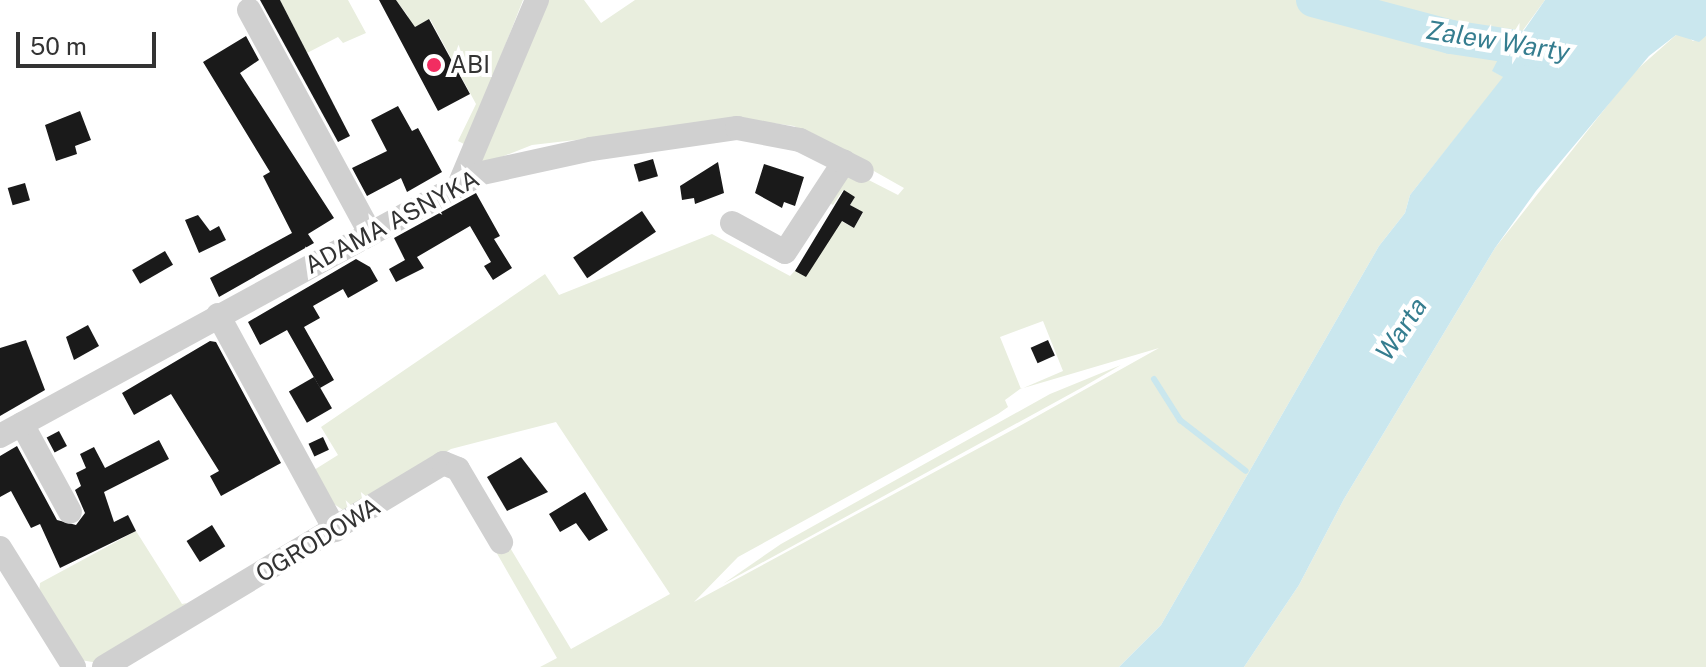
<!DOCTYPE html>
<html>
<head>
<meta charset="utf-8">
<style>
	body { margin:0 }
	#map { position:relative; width:1706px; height:667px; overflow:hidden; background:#fff; font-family:"Public Sans",sans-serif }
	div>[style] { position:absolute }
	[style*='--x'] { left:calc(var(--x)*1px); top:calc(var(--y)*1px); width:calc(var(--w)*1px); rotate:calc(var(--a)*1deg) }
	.green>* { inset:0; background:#e9eede }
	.water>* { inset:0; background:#cae7ee }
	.stream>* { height:6px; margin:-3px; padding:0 3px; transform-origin:3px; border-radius:3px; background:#cae7ee }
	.river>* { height:34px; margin:-17px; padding:0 17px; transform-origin:17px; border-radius:17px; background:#cae7ee }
	.building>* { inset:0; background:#1a1a1a; transform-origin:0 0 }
	.minor>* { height:24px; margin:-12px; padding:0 12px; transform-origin:12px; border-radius:12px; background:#d0d0d0 }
	.dots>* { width:22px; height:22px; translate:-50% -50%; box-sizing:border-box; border:4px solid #fff; border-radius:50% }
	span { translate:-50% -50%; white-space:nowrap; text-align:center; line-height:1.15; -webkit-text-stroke:8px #fff; paint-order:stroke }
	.poi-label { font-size:24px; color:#333 }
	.left { translate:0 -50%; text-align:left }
	.street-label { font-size:24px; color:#333 }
	.water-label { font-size:26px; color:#357d8f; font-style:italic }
	.scale { position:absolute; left:16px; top:32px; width:140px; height:36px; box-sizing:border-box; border:4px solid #333; border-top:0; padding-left:10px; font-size:24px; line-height:28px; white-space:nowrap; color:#333; -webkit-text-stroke:6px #fff; paint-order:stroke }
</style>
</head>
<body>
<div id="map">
	<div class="green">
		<div style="clip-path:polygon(280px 0,348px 0,366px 33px,343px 43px,338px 37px,307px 53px)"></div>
		<div style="clip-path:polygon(396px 0,523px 0,466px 145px,458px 141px,476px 104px,430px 19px,408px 31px,408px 16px)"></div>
		<div style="clip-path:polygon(evenodd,546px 0,584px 0,601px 23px,635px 0,1545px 0,1493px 71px,1504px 77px,1410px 195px,1405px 213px,1379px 246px,1161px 625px,1119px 667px,540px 667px,557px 658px,495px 550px,509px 546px,571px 649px,670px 594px,556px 422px,451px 449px,346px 512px,334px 504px,314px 470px,338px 455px,321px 427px,545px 274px,559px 295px,712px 234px,790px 276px,841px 221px,854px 228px,863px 213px,850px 205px,855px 197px,843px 190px,833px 205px,824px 200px,840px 176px,855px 173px,898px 195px,904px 188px,794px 126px,748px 120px,532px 145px,486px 163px,479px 160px,546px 0,1043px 321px,1063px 371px,1021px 389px,1000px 337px,1043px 321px,546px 0,1159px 348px,1016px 428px,694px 602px,738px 557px,998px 414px,1008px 407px,1005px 400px,1020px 389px,1159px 348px)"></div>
		<div style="clip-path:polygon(1684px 34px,1693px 41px,1706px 36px,1706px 667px,1244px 667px,1299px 585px,1344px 499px,1495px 248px,1633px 73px,1676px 35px)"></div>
		<div style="clip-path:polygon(1121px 365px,1083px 387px,723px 584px,781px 544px,1050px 394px)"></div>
		<div style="clip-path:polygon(136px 531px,182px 604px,187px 603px,98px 663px,81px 660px,39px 593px,40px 583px)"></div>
	</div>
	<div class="water">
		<div style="clip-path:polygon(1545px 0,1706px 0,1706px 36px,1699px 42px,1676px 35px,1649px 56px,1536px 191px,1495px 248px,1344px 499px,1299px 585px,1244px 667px,1119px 667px,1161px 625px,1379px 246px,1405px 213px,1410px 195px,1503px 77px,1492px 71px,1509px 38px,1522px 33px)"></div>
	</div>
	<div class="stream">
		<div style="--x:1154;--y:379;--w:49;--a:57.6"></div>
		<div style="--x:1180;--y:420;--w:83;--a:37.7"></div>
	</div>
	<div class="river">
		<div style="--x:1313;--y:0;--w:143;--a:15"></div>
		<div style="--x:1451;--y:37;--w:100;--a:8.6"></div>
	</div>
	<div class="building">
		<div style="clip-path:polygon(260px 0,280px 0,350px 136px,338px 142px)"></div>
		<div style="clip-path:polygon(379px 0,396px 0,415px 27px,429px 19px,470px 94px,438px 111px)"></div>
		<div style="clip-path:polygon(246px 36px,259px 60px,240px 73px,334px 218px,308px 234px,314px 243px,219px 297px,210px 278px,292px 233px,263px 176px,270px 172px,203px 62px)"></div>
		<div style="clip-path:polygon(398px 106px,412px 131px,418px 128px,442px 172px,407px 192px,401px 178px,367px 196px,352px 168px,387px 151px,371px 120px)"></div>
		<div style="clip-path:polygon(80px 111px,91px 140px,75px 146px,77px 154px,56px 161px,45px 125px)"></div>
		<div style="left:653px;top:159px;width:18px;height:20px;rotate:74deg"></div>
		<div style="clip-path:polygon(718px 162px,724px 193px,695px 204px,694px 198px,682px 200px,680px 186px)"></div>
		<div style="clip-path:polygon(764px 164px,804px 177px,795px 206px,784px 202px,782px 208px,755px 193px)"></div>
		<div style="left:25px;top:183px;width:18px;height:18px;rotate:74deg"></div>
		<div style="clip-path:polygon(844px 190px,855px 197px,850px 205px,863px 212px,854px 228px,842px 221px,806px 277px,795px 271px)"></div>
		<div style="clip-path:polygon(476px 193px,500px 236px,494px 239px,512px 268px,493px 280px,484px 266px,491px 262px,470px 226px,417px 257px,424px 268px,396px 282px,389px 269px,405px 260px,394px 238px)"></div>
		<div style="left:642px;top:211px;width:25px;height:83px;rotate:56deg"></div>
		<div style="clip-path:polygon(198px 215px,210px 231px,219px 226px,226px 240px,199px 253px,185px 220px)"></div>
		<div style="left:165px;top:251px;width:16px;height:38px;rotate:60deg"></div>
		<div style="clip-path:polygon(356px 259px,370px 267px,378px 281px,348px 298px,343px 289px,313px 306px,320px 318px,304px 327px,334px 380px,320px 388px,287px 330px,260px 345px,248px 322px)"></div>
		<div style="clip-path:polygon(88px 325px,99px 346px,74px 360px,66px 337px)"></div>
		<div style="clip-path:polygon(26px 340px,45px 390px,0 416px,0 348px)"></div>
		<div style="left:1048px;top:340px;width:17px;height:19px;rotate:66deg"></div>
		<div style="clip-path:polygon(210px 341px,216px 342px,281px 463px,221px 496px,210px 476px,219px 471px,171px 394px,134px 415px,122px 393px)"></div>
		<div style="left:314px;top:377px;width:36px;height:29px;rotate:60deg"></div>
		<div style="left:59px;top:431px;width:17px;height:14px;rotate:62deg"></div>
		<div style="left:323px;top:437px;width:14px;height:16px;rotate:65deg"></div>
		<div style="clip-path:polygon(159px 440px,169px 459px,104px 492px,114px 522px,128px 515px,136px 531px,60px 568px,40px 524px,31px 528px,11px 491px,0 497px,0 456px,17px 446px,57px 520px,76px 525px,85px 513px,75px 490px,81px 486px,76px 473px,86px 468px,80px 454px,94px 447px,105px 468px)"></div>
		<div style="clip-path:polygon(521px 457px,548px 492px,507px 511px,487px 477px)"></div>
		<div style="clip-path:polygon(585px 492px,608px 530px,589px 541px,576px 523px,560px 532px,549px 514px)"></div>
		<div style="left:212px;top:525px;width:25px;height:30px;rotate:58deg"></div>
	</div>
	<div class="minor">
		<div style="--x:249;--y:10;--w:251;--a:61.5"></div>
		<div style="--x:460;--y:183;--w:199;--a:-67.2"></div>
		<div style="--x:732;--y:223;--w:60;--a:28.7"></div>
		<div style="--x:785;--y:252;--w:108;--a:-56.8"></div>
		<div style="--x:218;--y:315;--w:245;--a:61.4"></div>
		<div style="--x:22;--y:424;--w:100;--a:61.4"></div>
		<div style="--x:0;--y:436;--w:549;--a:-28.62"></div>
		<div style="--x:482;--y:173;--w:112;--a:-12.4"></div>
		<div style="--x:591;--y:149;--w:148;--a:-8.2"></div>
		<div style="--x:737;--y:128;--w:64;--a:10.8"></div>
		<div style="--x:800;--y:140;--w:69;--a:26.6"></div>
		<div style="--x:0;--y:548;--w:140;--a:58.1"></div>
		<div style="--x:104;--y:667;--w:396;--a:-31"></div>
		<div style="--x:443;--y:463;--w:16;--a:22"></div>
		<div style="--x:458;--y:469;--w:85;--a:59.5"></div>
	</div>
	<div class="dots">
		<div style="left:434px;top:65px;background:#f22d61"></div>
	</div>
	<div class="poi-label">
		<span class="left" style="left:450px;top:65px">ABI</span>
	</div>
	<div class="street-label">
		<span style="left:392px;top:222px;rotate:-28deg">ADAMA ASNYKA</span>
		<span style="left:318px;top:540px;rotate:-31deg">OGRODOWA</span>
	</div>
	<div class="water-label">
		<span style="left:1498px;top:41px;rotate:9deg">Zalew Warty</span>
		<span style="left:1401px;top:329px;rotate:-56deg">Warta</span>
	</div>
	<div class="scale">50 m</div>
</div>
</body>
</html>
